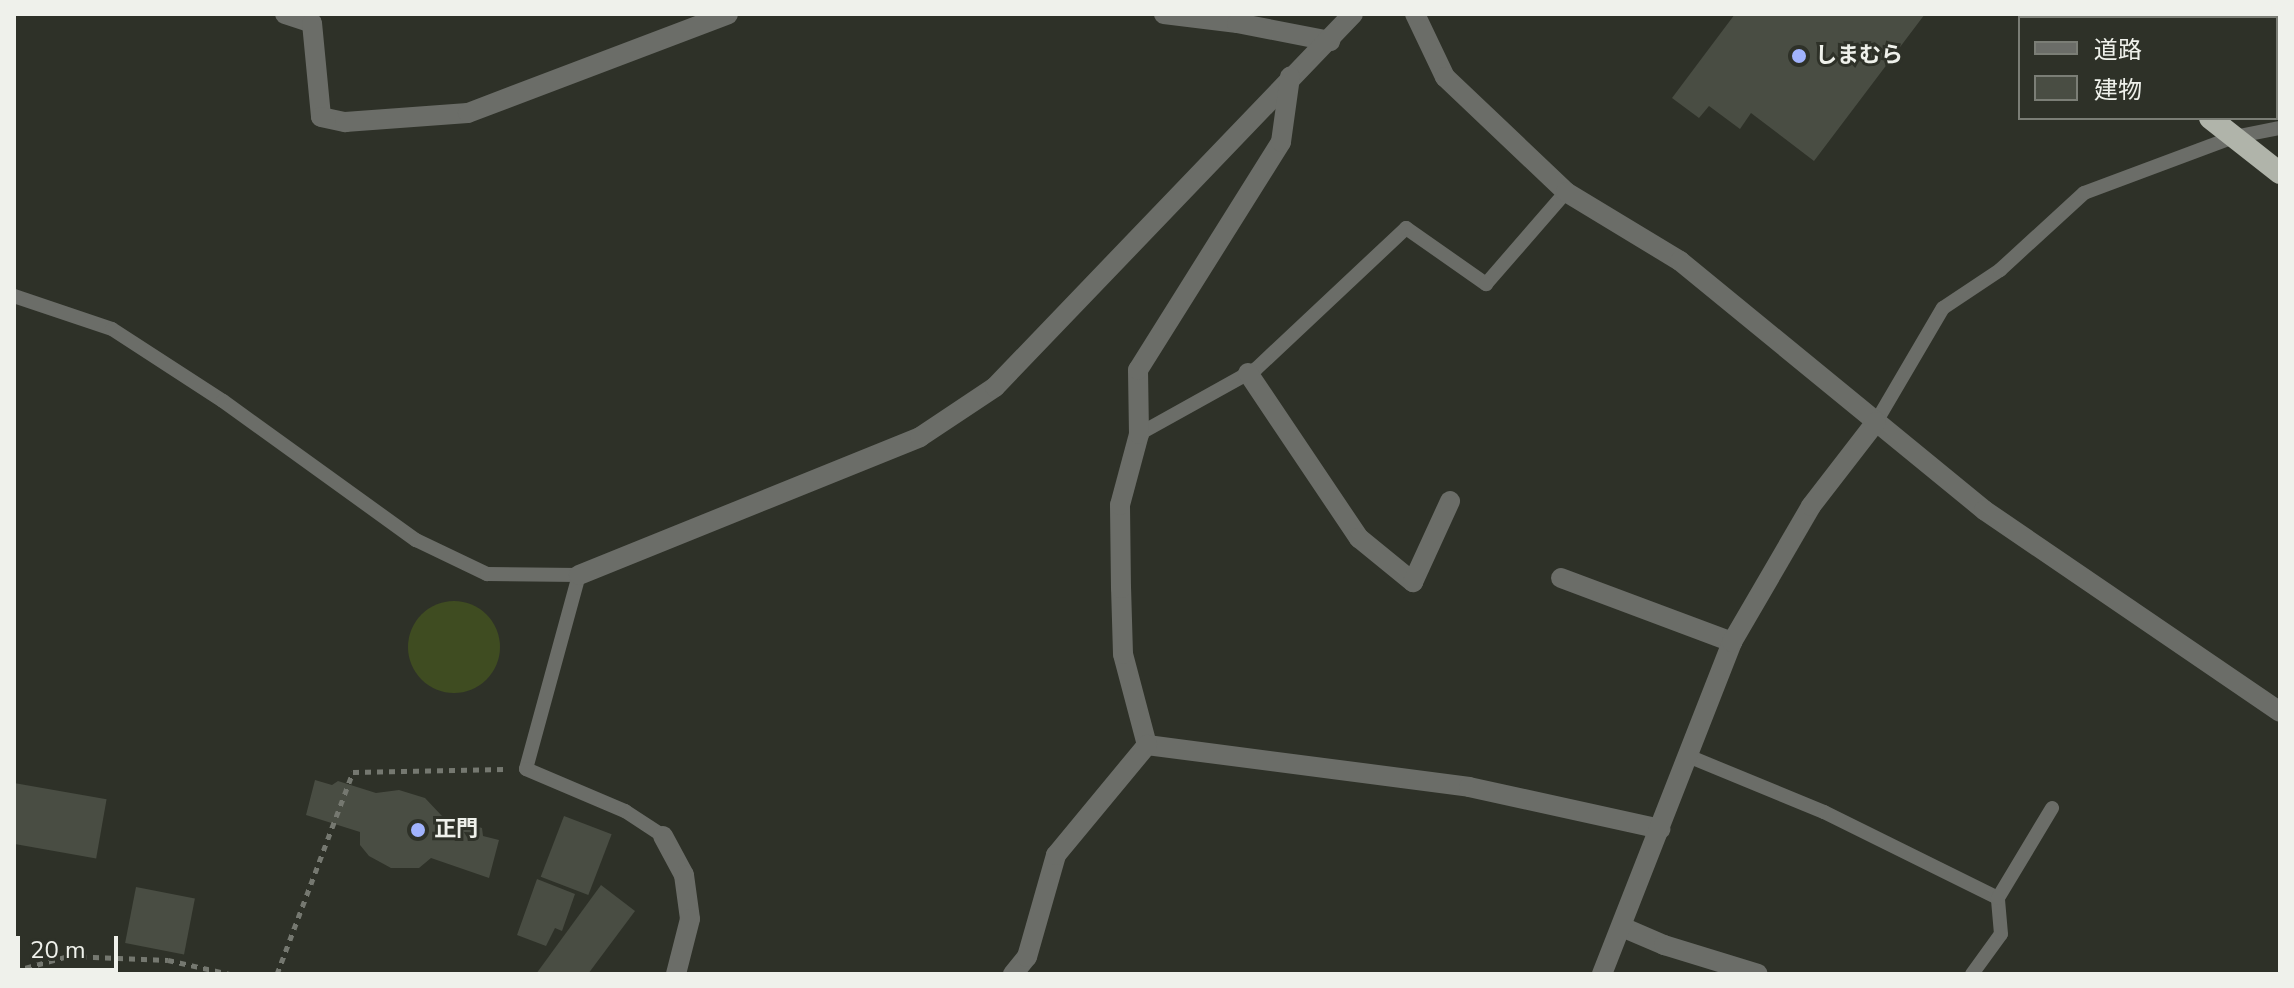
<!DOCTYPE html>
<html>
<head>
<meta charset="utf-8">
<style>
	body { margin:0 }
	#map { position:relative; width:2294px; height:988px; overflow:hidden; background:#2e3128; font-family:"Nunito Sans","Noto Sans JP",sans-serif }
	div>[style] { position:absolute }
	[style*='--x'] { left:calc(var(--x)*1px); top:calc(var(--y)*1px); width:calc(var(--w)*1px); rotate:calc(var(--a)*1deg) }
	.green>* { inset:0; background:#3f4c21 }
	.round { border-radius:50% }
	.building>* { inset:0; background:#494d43; transform-origin:0 0 }
	.path>* { height:5px; margin-top:-2.5px; transform-origin:0; background:repeating-linear-gradient(90deg,#757870 0 6px,transparent 0 12px) }
	.service>* { height:14px; margin:-7px; padding:0 7px; transform-origin:7px; border-radius:7px; background:#6b6d68 }
	.minor>* { height:20px; margin:-10px; padding:0 10px; transform-origin:10px; border-radius:10px; background:#6b6d68 }
	.trunk>* { height:22px; margin:-11px; padding:0 11px; transform-origin:11px; border-radius:11px; background:#b0b4aa }
	.dots>* { width:22px; height:22px; translate:-50% -50%; box-sizing:border-box; border:4px solid #2e3128; border-radius:50% }
	span { translate:-50% -50%; white-space:nowrap; text-align:center; line-height:1.15; -webkit-text-stroke:6px #2e3128; paint-order:stroke }
	.poi-label { font-size:22px; color:#eff1eb; font-weight:700 }
	.left { translate:0 -50%; text-align:left }
	.frame { position:absolute; inset:0; border:16px solid #eff1eb; pointer-events:none }
	.legend { position:absolute; left:2018px; top:16px; width:260px; height:104px; box-sizing:border-box; background:#2e3128; border:2px solid #7b7e76; margin:0; padding:10px 14px; list-style:none; font-size:24px; color:#eff1eb }
	.legend li { display:flex; align-items:center; gap:16px; height:40px }
	.legend b { width:40px; border:2px solid #7b7e76 }
	.scale { position:absolute; left:16px; top:936px; width:102px; height:36px; box-sizing:border-box; border:4px solid #eff1eb; border-top:0; padding-left:10px; font-size:24px; line-height:28px; white-space:nowrap; color:#eff1eb; -webkit-text-stroke:6px #2e3128; paint-order:stroke }
</style>
</head>
<body>
<div id="map">
	<div class="green">
		<div class="round" style="left:408px;top:601px;width:92px;height:92px"></div>
	</div>
	<div class="building">
		<div style="clip-path:polygon(1735px 14px,1925px 14px,1814px 161px,1751px 113px,1740px 129px,1709px 106px,1699px 118px,1672px 98px)"></div>
		<div style="clip-path:polygon(315px 780px,332px 785px,338px 781px,376px 793px,399px 790px,425px 798px,442px 816px,482px 828px,483px 836px,499px 840px,489px 878px,431px 858px,419px 868px,391px 868px,369px 856px,360px 845px,360px 832px,306px 815px)"></div>
		<div style="left:14px;top:783px;width:94px;height:60px;rotate:10deg"></div>
		<div style="left:564px;top:816px;width:51px;height:65px;rotate:21deg"></div>
		<div style="clip-path:polygon(537px 879px,575px 894px,562px 931px,555px 928px,546px 946px,517px 935px)"></div>
		<div style="clip-path:polygon(601px 885px,635px 911px,588px 974px,536px 974px)"></div>
		<div style="left:136px;top:887px;width:60px;height:57px;rotate:11deg"></div>
	</div>
	<div class="path">
		<div style="--x:14;--y:971;--w:57;--a:-15.3"></div>
		<div style="--x:69;--y:956;--w:99;--a:2.3"></div>
		<div style="--x:168;--y:960;--w:64;--a:12.7"></div>
		<div style="--x:277;--y:974;--w:216;--a:-69.4"></div>
		<div style="--x:353;--y:772;--w:152;--a:-1.1"></div>
	</div>
	<div class="service">
		<div style="--x:2280;--y:14;--w:1;--a:90"></div>
		<div style="--x:14;--y:296;--w:103;--a:18.6"></div>
		<div style="--x:112;--y:329;--w:132;--a:33"></div>
		<div style="--x:223;--y:401;--w:238;--a:35.8"></div>
		<div style="--x:416;--y:540;--w:79;--a:25.6"></div>
		<div style="--x:487;--y:574;--w:92;--a:0.6"></div>
		<div style="--x:579;--y:575;--w:201;--a:105.3"></div>
		<div style="--x:526;--y:769;--w:108;--a:23"></div>
		<div style="--x:625;--y:811;--w:45;--a:33.3"></div>
		<div style="--x:1876;--y:422;--w:132;--a:-59.6"></div>
		<div style="--x:1943;--y:308;--w:69;--a:-33.7"></div>
		<div style="--x:2000;--y:270;--w:114;--a:-42.5"></div>
		<div style="--x:2084;--y:193;--w:160;--a:-20.5"></div>
		<div style="--x:2234;--y:137;--w:47;--a:-11.1"></div>
		<div style="--x:1139;--y:434;--w:134;--a:-29.1"></div>
		<div style="--x:1256;--y:369;--w:206;--a:-43.2"></div>
		<div style="--x:1406;--y:228;--w:98;--a:35"></div>
		<div style="--x:1486;--y:284;--w:122;--a:-49"></div>
		<div style="--x:1688;--y:756;--w:147;--a:22.4"></div>
		<div style="--x:1824;--y:812;--w:194;--a:26.3"></div>
		<div style="--x:1972;--y:974;--w:49;--a:-54.1"></div>
		<div style="--x:2001;--y:934;--w:36;--a:-95"></div>
		<div style="--x:1998;--y:898;--w:105;--a:-59"></div>
	</div>
	<div class="minor">
		<div style="--x:285;--y:14;--w:28;--a:18"></div>
		<div style="--x:312;--y:23;--w:94;--a:84.5"></div>
		<div style="--x:321;--y:117;--w:25;--a:12"></div>
		<div style="--x:345;--y:122;--w:123;--a:-4.2"></div>
		<div style="--x:468;--y:113;--w:278;--a:-20.8"></div>
		<div style="--x:1164;--y:14;--w:74;--a:7"></div>
		<div style="--x:1237;--y:23;--w:95;--a:11"></div>
		<div style="--x:1415;--y:14;--w:70;--a:64.5"></div>
		<div style="--x:1445;--y:77;--w:167;--a:43.5"></div>
		<div style="--x:1566;--y:192;--w:133;--a:31.2"></div>
		<div style="--x:1680;--y:261;--w:393;--a:39.3"></div>
		<div style="--x:1984;--y:510;--w:358;--a:34.3"></div>
		<div style="--x:1248;--y:373;--w:199;--a:56.1"></div>
		<div style="--x:1359;--y:538;--w:70;--a:39.2"></div>
		<div style="--x:1413;--y:582;--w:89;--a:-65.4"></div>
		<div style="--x:579;--y:575;--w:368;--a:-22"></div>
		<div style="--x:920;--y:437;--w:90;--a:-33.7"></div>
		<div style="--x:995;--y:387;--w:517;--a:-46.18"></div>
		<div style="--x:1561;--y:578;--w:183;--a:20.5"></div>
		<div style="--x:1147;--y:745;--w:94;--a:-104.8"></div>
		<div style="--x:1123;--y:654;--w:66;--a:-91.7"></div>
		<div style="--x:1121;--y:588;--w:83;--a:-90.7"></div>
		<div style="--x:1120;--y:505;--w:73;--a:-75"></div>
		<div style="--x:1139;--y:434;--w:64;--a:-90.9"></div>
		<div style="--x:1138;--y:370;--w:269;--a:-57.9"></div>
		<div style="--x:1281;--y:142;--w:66;--a:-82.1"></div>
		<div style="--x:1147;--y:745;--w:325;--a:7.4"></div>
		<div style="--x:1469;--y:787;--w:196;--a:12.4"></div>
		<div style="--x:663;--y:836;--w:44;--a:61.7"></div>
		<div style="--x:684;--y:875;--w:44;--a:82.2"></div>
		<div style="--x:690;--y:919;--w:57;--a:104.3"></div>
		<div style="--x:1622;--y:927;--w:46;--a:23.2"></div>
		<div style="--x:1664;--y:945;--w:98;--a:17.1"></div>
		<div style="--x:1013;--y:974;--w:22;--a:-51"></div>
		<div style="--x:1027;--y:957;--w:106;--a:-74.1"></div>
		<div style="--x:1056;--y:855;--w:143;--a:-50.4"></div>
		<div style="--x:1602;--y:974;--w:357;--a:-68.6"></div>
		<div style="--x:1732;--y:642;--w:157;--a:-59.8"></div>
		<div style="--x:1811;--y:506;--w:106;--a:-52.3"></div>
	</div>
	<div class="trunk">
		<div style="--x:2076;--y:14;--w:6;--a:39"></div>
		<div style="--x:2210;--y:118;--w:89;--a:38.2"></div>
	</div>
	<div class="dots">
		<div style="left:1799px;top:56px;background:#a1b3fd"></div>
		<div style="left:418px;top:830px;background:#a1b3fd"></div>
	</div>
	<div class="poi-label">
		<span class="left" style="left:1815px;top:56px">しまむら</span>
		<span class="left" style="left:434px;top:830px">正門</span>
	</div>
	<div class="frame"></div>
	<ul class="legend">
	<li><b style="height:10px;background:#6b6d68"></b>道路</li>
	<li><b style="height:22px;background:#494d43"></b>建物</li>
	</ul>
	<div class="scale">20 m</div>
</div>
</body>
</html>
